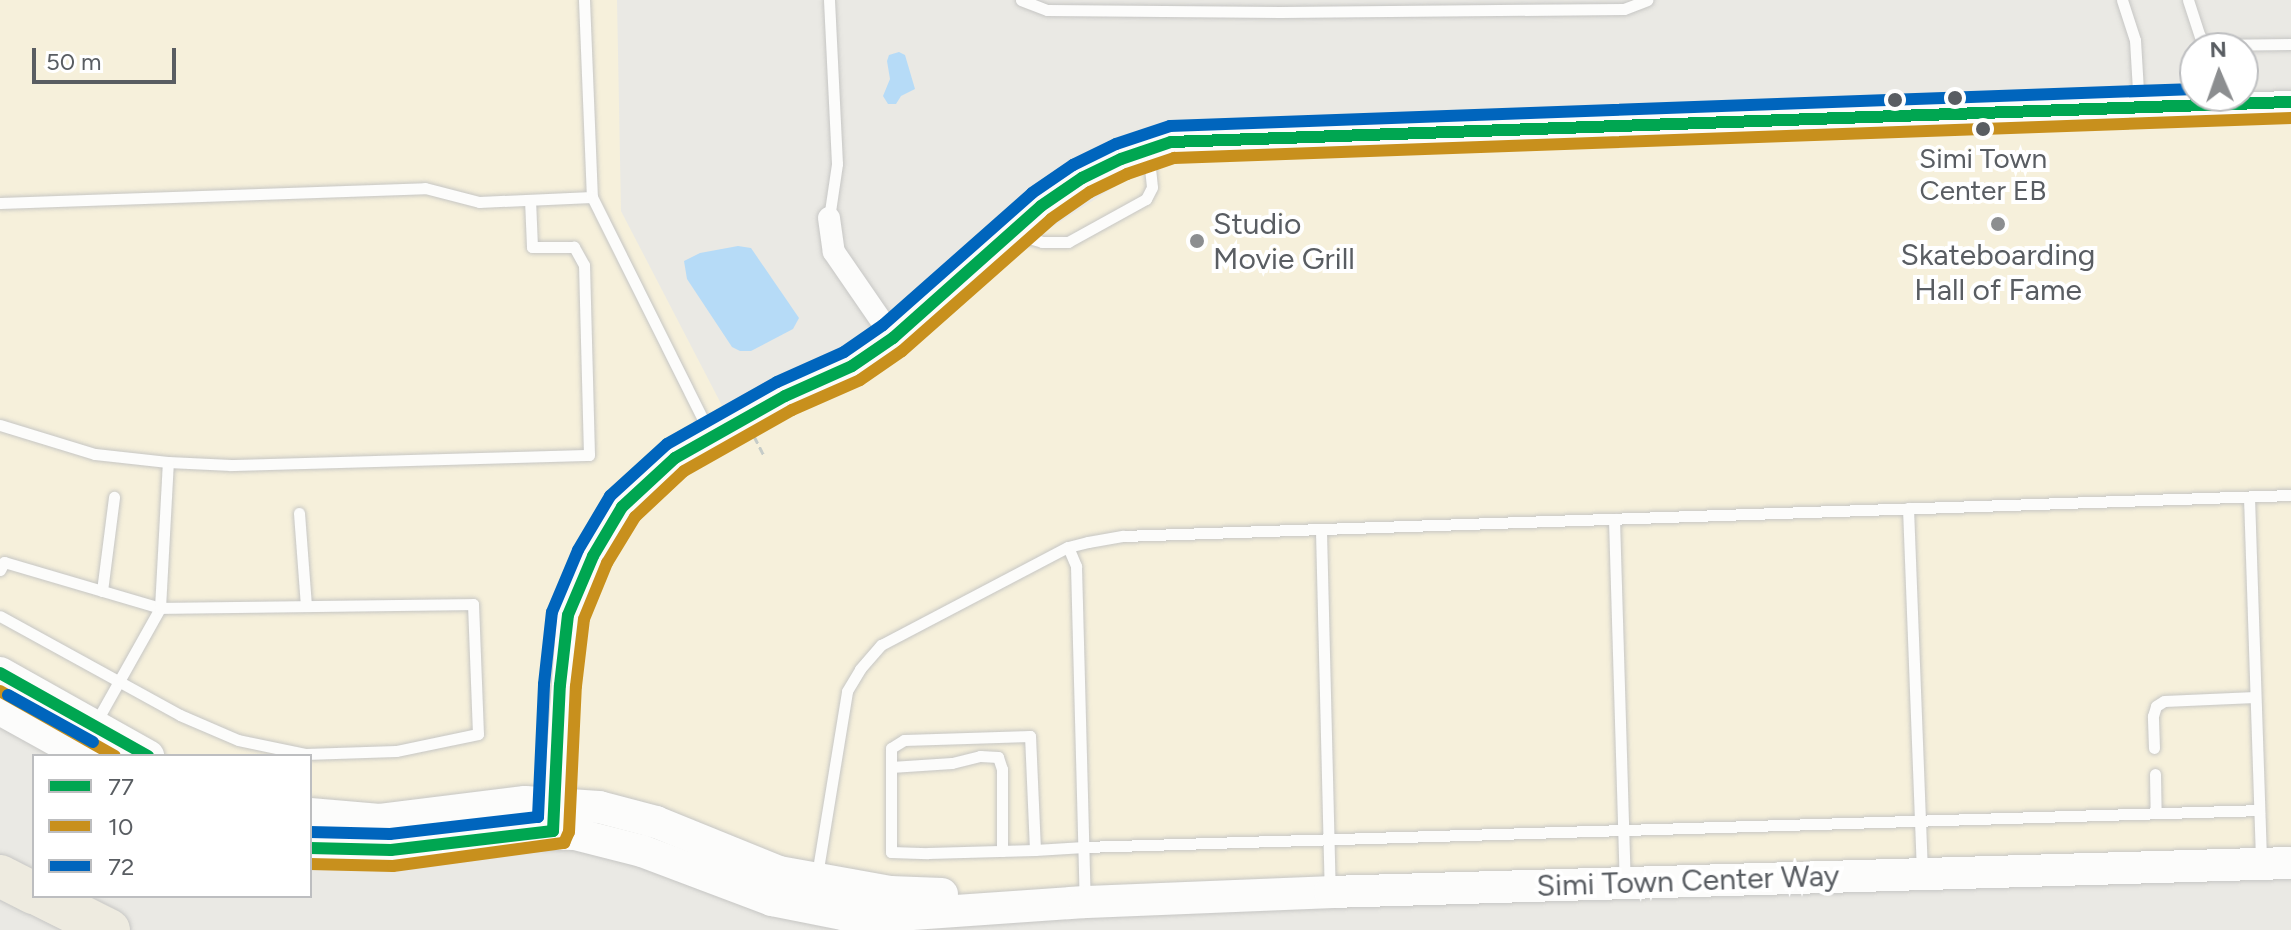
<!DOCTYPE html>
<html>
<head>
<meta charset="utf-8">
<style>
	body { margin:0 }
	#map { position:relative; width:2291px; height:930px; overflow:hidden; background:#eae9e4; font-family:Figtree,sans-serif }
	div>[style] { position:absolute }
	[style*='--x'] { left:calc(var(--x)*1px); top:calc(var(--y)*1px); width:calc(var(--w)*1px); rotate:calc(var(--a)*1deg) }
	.commercial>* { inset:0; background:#f6f0db }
	.water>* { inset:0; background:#b6dbf7 }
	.path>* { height:3px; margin-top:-1.5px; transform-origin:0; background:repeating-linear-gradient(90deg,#c6ccc8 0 8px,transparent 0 12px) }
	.roads { filter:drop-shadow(0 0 2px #c6c6c4) drop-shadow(0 0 2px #c6c6c4) }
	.lane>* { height:11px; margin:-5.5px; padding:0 5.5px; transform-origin:5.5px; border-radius:5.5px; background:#fcfcfb }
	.street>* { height:22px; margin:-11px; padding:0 11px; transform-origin:11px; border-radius:11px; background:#fcfcfb }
	.secondary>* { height:32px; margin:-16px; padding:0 16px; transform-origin:16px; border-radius:16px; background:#fcfcfb }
	.highway>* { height:42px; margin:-21px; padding:0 21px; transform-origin:21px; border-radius:21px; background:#eeebe0 }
	.bus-1>* { height:12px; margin:-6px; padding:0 6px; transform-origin:6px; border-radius:6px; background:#00a651 }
	.bus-2>* { height:12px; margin:-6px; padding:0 6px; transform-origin:6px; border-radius:6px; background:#c8901d }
	.bus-3>* { height:12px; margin:-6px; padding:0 6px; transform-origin:6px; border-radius:6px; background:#0065bd }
	.dots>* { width:22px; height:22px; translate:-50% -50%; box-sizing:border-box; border:4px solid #fff; border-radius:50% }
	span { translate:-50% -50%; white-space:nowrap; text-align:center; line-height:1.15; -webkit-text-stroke:8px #fff; paint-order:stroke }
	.bus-label { font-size:28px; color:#595d62 }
	.poi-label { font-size:30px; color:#595d62 }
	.left { translate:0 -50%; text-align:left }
	.street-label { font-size:30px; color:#595d62 }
	.legend { position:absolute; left:32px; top:754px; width:280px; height:144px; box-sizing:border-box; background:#fff; border:2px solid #bdbec0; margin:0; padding:10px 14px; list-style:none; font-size:24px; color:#595d62 }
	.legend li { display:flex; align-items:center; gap:16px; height:40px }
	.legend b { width:40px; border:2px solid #bdbec0 }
	.north { position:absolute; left:2179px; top:32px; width:80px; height:80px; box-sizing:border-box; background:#fff; border:2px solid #bdbec0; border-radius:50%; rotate:358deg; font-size:22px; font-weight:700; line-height:32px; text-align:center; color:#595d62 }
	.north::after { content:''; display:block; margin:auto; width:28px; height:36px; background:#8c8e90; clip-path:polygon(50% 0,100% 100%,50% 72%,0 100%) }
	.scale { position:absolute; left:32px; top:48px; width:144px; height:36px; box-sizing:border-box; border:4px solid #595d62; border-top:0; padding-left:10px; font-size:24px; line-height:28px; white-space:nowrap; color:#595d62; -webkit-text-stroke:6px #fff; paint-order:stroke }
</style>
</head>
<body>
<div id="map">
	<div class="commercial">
		<div style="clip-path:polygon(0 0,617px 0,621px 211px,730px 421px,653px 469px,560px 621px,544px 813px,310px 828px,310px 756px,108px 756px,0 694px)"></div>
		<div style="clip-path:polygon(2291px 106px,2291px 859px,913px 907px,701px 855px,562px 812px,576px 618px,606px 545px,656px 481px,712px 442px,891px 351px,965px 296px,1023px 246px,1171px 150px)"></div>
	</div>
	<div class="water">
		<div style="clip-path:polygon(899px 52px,905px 55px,915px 89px,901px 96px,896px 104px,888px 104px,883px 96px,890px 79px,887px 61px,889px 55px)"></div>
		<div style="clip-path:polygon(738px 246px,751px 248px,799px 318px,793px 329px,751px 351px,740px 351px,732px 347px,687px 279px,684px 261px,700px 253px)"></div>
	</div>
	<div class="path">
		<div style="--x:754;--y:436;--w:22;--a:63"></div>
	</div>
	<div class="roads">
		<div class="lane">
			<div style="--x:584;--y:0;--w:197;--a:87.7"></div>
			<div style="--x:829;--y:0;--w:164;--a:87.2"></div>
			<div style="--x:837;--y:164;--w:55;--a:98.4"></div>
			<div style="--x:1021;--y:0;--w:28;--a:21"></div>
			<div style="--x:1047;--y:10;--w:233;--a:0.5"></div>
			<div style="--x:1280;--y:12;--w:344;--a:-0.5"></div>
			<div style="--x:1624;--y:9;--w:25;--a:-21"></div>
			<div style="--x:2122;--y:0;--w:42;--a:72"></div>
			<div style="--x:2135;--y:40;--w:67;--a:86.6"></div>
			<div style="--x:2188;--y:0;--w:38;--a:72"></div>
			<div style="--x:2200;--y:36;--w:11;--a:52"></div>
			<div style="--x:2207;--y:45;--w:84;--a:-0.7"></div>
			<div style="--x:0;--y:203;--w:425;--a:-2"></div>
			<div style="--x:425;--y:188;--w:56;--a:14.5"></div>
			<div style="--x:479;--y:202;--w:113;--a:-2.5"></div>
			<div style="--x:592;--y:197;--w:267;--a:63.5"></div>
			<div style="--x:1011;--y:233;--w:32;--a:16"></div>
			<div style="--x:1042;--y:242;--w:26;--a:0"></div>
			<div style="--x:1068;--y:242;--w:89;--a:-28.9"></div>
			<div style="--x:1146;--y:199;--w:13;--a:-63"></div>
			<div style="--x:1152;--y:187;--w:37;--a:-96"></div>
			<div style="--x:0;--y:425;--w:99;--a:17"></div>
			<div style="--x:95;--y:454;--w:73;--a:6.3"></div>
			<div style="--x:168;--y:462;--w:63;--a:2.7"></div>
			<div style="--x:231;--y:465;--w:358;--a:-1.6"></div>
			<div style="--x:589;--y:455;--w:190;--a:-91.5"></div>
			<div style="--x:584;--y:265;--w:21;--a:-119"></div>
			<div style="--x:574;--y:247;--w:42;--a:180"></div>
			<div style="--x:532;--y:247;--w:47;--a:-92.4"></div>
			<div style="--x:2249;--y:497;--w:363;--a:88.1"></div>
			<div style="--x:1908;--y:508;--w:364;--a:87.8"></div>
			<div style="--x:299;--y:513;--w:93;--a:85.7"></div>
			<div style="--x:1614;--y:519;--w:363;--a:88.3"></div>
			<div style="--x:1321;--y:531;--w:356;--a:88.6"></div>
			<div style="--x:1068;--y:547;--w:21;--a:67"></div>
			<div style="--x:1076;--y:566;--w:335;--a:88.5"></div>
			<div style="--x:0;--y:570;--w:9;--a:-63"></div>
			<div style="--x:4;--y:562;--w:163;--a:16.4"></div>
			<div style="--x:160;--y:608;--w:313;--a:-0.7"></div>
			<div style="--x:473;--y:604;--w:130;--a:87.8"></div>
			<div style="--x:478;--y:734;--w:84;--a:168.3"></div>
			<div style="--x:396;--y:751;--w:91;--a:178.1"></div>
			<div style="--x:305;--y:754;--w:68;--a:-168.2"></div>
			<div style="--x:238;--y:740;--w:63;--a:-156.7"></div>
			<div style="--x:180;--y:715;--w:205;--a:-151.2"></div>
			<div style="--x:102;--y:591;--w:95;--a:-82.7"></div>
			<div style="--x:95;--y:724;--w:133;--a:-60.7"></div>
			<div style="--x:160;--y:608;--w:146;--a:-86.9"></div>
			<div style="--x:2154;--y:748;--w:32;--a:-92"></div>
			<div style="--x:2153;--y:716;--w:10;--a:-73"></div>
			<div style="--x:2156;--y:706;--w:9;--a:-32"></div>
			<div style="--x:2164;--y:701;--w:91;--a:-2.5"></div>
			<div style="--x:891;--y:767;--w:61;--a:-3.8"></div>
			<div style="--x:952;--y:763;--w:29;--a:-14"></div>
			<div style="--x:980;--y:756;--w:18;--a:3"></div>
			<div style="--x:998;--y:757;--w:13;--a:72"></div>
			<div style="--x:1002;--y:769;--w:82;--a:90"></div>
			<div style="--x:2155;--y:774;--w:39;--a:89"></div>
			<div style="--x:1035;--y:850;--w:114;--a:-92.5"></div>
			<div style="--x:1030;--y:736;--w:126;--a:178.2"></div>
			<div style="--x:904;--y:740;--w:15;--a:148"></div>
			<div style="--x:891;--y:748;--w:104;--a:90"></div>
			<div style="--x:891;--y:852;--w:37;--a:2"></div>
			<div style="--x:928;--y:853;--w:107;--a:-1.6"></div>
			<div style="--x:1035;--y:850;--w:49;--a:-3.5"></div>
			<div style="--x:1084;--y:847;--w:1176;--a:-1.8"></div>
			<div style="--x:817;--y:875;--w:186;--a:-80.7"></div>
			<div style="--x:847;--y:691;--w:26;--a:-59"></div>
			<div style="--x:860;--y:669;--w:32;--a:-49"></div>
			<div style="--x:881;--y:645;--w:211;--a:-27.7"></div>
			<div style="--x:1068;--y:547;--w:21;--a:-14"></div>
			<div style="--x:1088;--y:542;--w:36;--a:-10"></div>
			<div style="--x:1123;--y:536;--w:1169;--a:-2.01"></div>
		</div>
		<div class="street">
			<div style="--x:829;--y:218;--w:34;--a:82"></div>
			<div style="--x:834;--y:252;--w:104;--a:55.5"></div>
			<div style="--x:553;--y:818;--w:204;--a:-85.8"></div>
			<div style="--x:568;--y:615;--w:64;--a:-67"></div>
			<div style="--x:593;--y:556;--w:57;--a:-59.4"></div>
			<div style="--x:622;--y:507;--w:72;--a:-42.8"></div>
			<div style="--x:675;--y:458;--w:126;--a:-29.4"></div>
			<div style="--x:785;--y:396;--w:73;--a:-24.1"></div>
			<div style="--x:852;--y:366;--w:50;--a:-34.3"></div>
			<div style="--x:893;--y:338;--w:198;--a:-41.7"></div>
			<div style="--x:1041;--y:206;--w:50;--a:-34.3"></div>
			<div style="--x:1082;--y:178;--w:43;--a:-26"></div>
			<div style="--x:1121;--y:159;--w:53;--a:-18.8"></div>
			<div style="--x:1171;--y:142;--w:1121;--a:-2.05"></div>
		</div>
		<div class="secondary">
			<div style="--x:0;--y:673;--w:170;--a:29.3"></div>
			<div style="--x:0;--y:709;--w:97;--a:28.9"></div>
			<div style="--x:310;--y:814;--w:70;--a:4.9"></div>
			<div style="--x:380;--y:820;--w:146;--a:-7.1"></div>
			<div style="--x:525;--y:802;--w:74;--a:3.9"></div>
			<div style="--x:599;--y:807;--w:59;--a:14.7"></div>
			<div style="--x:656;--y:822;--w:133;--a:22.1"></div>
			<div style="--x:779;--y:872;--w:113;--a:10.2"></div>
			<div style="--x:890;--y:892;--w:52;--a:2.2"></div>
			<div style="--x:310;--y:848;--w:81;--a:1.4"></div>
			<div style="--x:391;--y:850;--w:136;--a:-7.2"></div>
			<div style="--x:526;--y:833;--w:49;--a:1.2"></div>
			<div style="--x:575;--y:834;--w:69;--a:14.2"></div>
			<div style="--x:642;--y:851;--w:139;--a:20.7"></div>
			<div style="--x:772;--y:900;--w:72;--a:11.2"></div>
			<div style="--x:843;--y:914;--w:41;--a:2.8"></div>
			<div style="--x:884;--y:916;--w:201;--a:-4"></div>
			<div style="--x:1085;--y:902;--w:245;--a:-2.3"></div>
			<div style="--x:1330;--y:892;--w:961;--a:-1.73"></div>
		</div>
		<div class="highway">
			<div style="--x:0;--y:876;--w:38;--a:27"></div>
			<div style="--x:41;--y:896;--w:76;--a:26.6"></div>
		</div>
	</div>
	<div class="bus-1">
		<div style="--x:0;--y:673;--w:170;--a:29.3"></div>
		<div style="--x:310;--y:848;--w:81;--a:1.4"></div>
		<div style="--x:391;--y:850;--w:163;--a:-6.7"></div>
		<div style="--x:553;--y:831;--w:146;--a:-87.3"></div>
		<div style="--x:560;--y:685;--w:70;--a:-83.5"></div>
		<div style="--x:568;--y:615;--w:64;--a:-67"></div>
		<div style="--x:593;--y:556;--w:57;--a:-59.4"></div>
		<div style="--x:622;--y:507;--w:72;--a:-42.8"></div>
		<div style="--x:675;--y:458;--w:126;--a:-29.4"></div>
		<div style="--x:785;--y:396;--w:73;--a:-24.1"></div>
		<div style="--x:852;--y:366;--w:50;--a:-34.3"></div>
		<div style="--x:893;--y:338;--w:198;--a:-41.7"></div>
		<div style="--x:1041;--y:206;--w:50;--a:-34.3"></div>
		<div style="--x:1082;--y:178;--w:43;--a:-26"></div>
		<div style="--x:1121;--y:159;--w:53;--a:-18.8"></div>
		<div style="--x:1171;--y:142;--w:1121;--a:-2.05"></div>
	</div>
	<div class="bus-2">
		<div style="--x:0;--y:691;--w:132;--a:29.5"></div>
		<div style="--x:310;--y:864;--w:83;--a:1.4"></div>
		<div style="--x:393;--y:866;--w:173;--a:-7.7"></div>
		<div style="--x:564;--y:843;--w:12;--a:-66"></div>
		<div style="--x:569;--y:832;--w:146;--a:-87.3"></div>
		<div style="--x:576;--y:686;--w:67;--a:-83.2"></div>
		<div style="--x:584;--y:619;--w:61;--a:-67.7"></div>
		<div style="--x:607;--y:563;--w:54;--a:-58.7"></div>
		<div style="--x:635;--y:517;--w:67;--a:-43.2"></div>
		<div style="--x:684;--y:471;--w:124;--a:-29.5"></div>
		<div style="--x:792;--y:410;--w:74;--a:-23.8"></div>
		<div style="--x:860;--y:380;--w:51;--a:-34.6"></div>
		<div style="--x:902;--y:351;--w:199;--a:-41.5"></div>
		<div style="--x:1051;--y:219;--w:47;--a:-34.7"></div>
		<div style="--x:1090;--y:192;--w:41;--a:-25.9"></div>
		<div style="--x:1127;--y:174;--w:50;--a:-18.8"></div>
		<div style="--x:1174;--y:158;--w:1118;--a:-2.05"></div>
	</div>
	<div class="bus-3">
		<div style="--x:8;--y:695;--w:97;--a:28.9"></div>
		<div style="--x:310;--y:832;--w:80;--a:1.4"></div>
		<div style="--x:390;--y:834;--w:149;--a:-6.6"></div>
		<div style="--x:538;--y:817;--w:133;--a:-87.4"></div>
		<div style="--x:544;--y:684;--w:72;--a:-83.7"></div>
		<div style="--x:552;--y:612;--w:67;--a:-67.2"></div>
		<div style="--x:578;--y:550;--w:63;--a:-59.3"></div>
		<div style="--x:610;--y:496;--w:77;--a:-42.4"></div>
		<div style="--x:667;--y:444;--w:126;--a:-29.4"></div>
		<div style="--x:777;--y:382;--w:73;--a:-24.1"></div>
		<div style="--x:844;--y:352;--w:47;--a:-34.7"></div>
		<div style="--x:883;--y:325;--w:199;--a:-41.5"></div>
		<div style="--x:1032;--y:193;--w:50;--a:-34.3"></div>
		<div style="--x:1073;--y:165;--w:48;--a:-26"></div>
		<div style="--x:1116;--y:144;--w:57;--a:-18.4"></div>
		<div style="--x:1170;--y:126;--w:1026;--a:-2.07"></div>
	</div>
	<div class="dots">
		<div style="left:1955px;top:98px;background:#595d62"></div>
		<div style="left:1895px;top:100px;background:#595d62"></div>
		<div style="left:1983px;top:129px;background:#595d62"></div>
		<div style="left:1998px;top:224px;background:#8c8e90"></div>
		<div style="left:1197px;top:241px;background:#8c8e90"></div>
	</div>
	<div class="bus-label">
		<span style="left:1983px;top:174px">Simi Town<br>Center EB</span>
	</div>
	<div class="poi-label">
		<span class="left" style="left:1213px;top:241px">Studio<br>Movie Grill</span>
		<span style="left:1998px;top:272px">Skateboarding<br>Hall of Fame</span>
	</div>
	<div class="street-label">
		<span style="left:1688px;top:881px;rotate:-2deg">Simi Town Center Way</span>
	</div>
	<ul class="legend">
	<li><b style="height:10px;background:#00a651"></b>77</li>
	<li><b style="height:10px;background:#c8901d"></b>10</li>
	<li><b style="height:10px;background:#0065bd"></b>72</li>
	</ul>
	<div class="north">N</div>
	<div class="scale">50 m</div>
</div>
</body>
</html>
